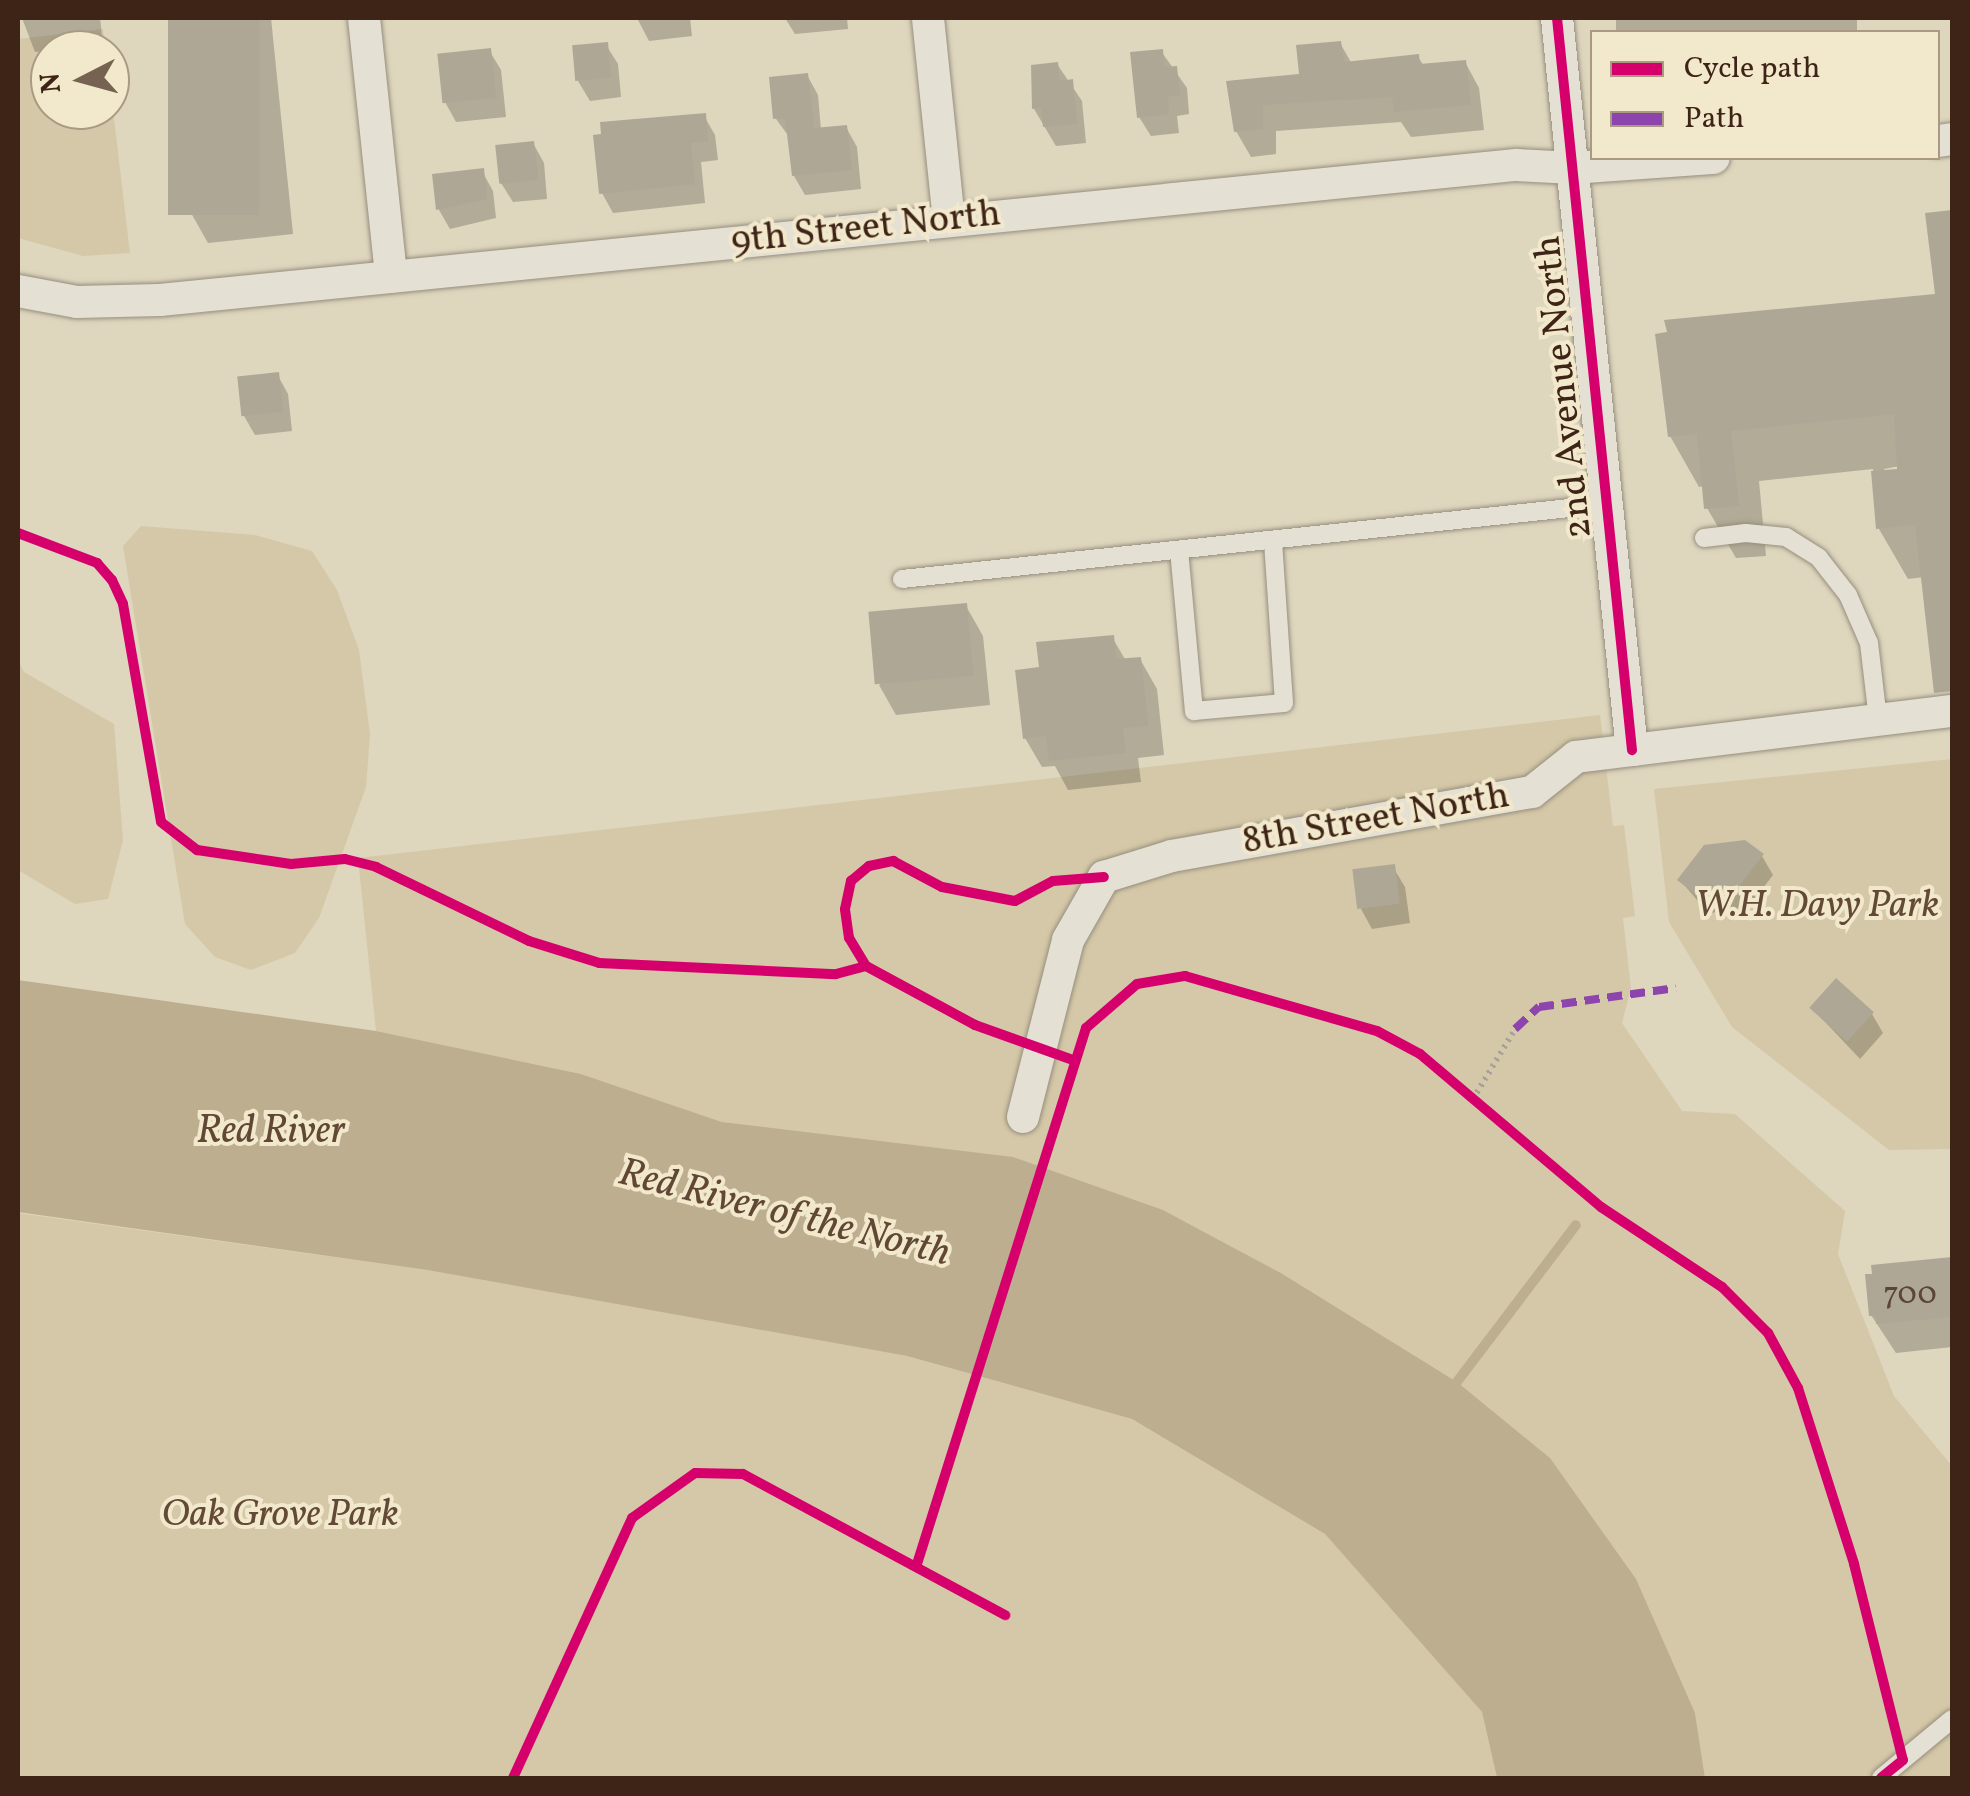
<!DOCTYPE html>
<html>
<head>
<meta charset="utf-8">
<style>
	body { margin:0 }
	#map { position:relative; width:1970px; height:1796px; overflow:hidden; background:#ded6bd; font-family:Vollkorn,serif }
	div>[style] { position:absolute }
	[style*='--x'] { left:calc(var(--x)*1px); top:calc(var(--y)*1px); width:calc(var(--w)*1px); rotate:calc(var(--a)*1deg) }
	.green>* { inset:0; background:#d5c8a8 }
	.water>* { inset:0; background:#beae90 }
	.shadow>* { inset:0; background:#0003; transform-origin:0 0 }
	.stream>* { height:10px; margin:-5px; padding:0 5px; transform-origin:5px; border-radius:5px; background:#beae90 }
	.building>* { inset:0; background:#afa796; transform-origin:0 0 }
	.path>* { height:6px; margin-top:-3px; transform-origin:0; background:repeating-linear-gradient(90deg,#a8a197 0 2.5px,transparent 0 7.5px) }
	.roads { filter:drop-shadow(0 0 2px #968e7e) drop-shadow(0 0 2px #968e7e) }
	.service>* { height:18px; margin:-9px; padding:0 9px; transform-origin:9px; border-radius:9px; background:#e5e0d4 }
	.minor>* { height:32px; margin:-16px; padding:0 16px; transform-origin:16px; border-radius:16px; background:#e5e0d4 }
	.quiet>* { height:8px; margin-top:-4px; transform-origin:0; background:repeating-linear-gradient(90deg,#8e44ad 0 15px,transparent 0 23px) }
	.cycleway>* { height:10px; margin:-5px; padding:0 5px; transform-origin:5px; border-radius:5px; background:#d6006c }
	span { translate:-50% -50%; white-space:nowrap; text-align:center; line-height:1.15; -webkit-text-stroke:8px #f2e8cc; paint-order:stroke }
	.number-label { font-size:32px; color:#5a4537 }
	.number-label span { -webkit-text-stroke-width:0 }
	.street-label { font-size:38px; color:#3e2417 }
	.park-label { font-size:38px; color:#624a37; font-style:italic }
	.water-label { font-size:40px; color:#604835; font-style:italic }
	.frame { position:absolute; inset:0; border:20px solid #3e2417; pointer-events:none }
	.legend { position:absolute; left:1590px; top:30px; width:350px; height:130px; box-sizing:border-box; background:#f2e8cc; border:2px solid #aa9a84; margin:0; padding:12px 18px; list-style:none; font-size:30px; color:#3e2417 }
	.legend li { display:flex; align-items:center; gap:20px; height:50px }
	.legend b { width:50px; border:2px solid #aa9a84 }
	.north { position:absolute; left:30px; top:30px; width:100px; height:100px; box-sizing:border-box; background:#f2e8cc; border:2px solid #aa9a84; border-radius:50%; rotate:264deg; font-size:28px; font-weight:700; line-height:40px; text-align:center; color:#3e2417 }
	.north::after { content:''; display:block; margin:auto; width:35px; height:45px; background:#766251; clip-path:polygon(50% 0,100% 100%,50% 72%,0 100%) }
</style>
</head>
<body>
<div id="map">
	<div class="green">
		<div style="clip-path:polygon(103px 29px,106px 50px,50px 50px,50px 110px,110px 110px,110px 85px,130px 253px,83px 256px,18px 238px,18px 39px)"></div>
		<div style="clip-path:polygon(141px 526px,255px 535px,312px 551px,337px 590px,359px 650px,370px 734px,366px 787px,319px 918px,295px 953px,251px 970px,215px 957px,185px 924px,123px 546px)"></div>
		<div style="clip-path:polygon(18px 661px,24px 672px,114px 724px,123px 840px,108px 899px,75px 904px,18px 870px)"></div>
		<div style="clip-path:polygon(1600px 715px,1613px 826px,1624px 825px,1635px 916px,1623px 918px,1631px 988px,1622px 1023px,1682px 1111px,1735px 1114px,1845px 1211px,1838px 1254px,1894px 1396px,1952px 1466px,1952px 1778px,1705px 1778px,1695px 1713px,1457px 1382px,1281px 1273px,1163px 1210px,851px 1142px,722px 1122px,581px 1074px,376px 1031px,358px 858px)"></div>
		<div style="clip-path:polygon(1952px 759px,1952px 1149px,1889px 1150px,1732px 1027px,1669px 922px,1654px 789px)"></div>
		<div style="clip-path:polygon(18px 1213px,427px 1270px,907px 1356px,1132px 1419px,1325px 1534px,1482px 1712px,1497px 1778px,18px 1778px)"></div>
	</div>
	<div class="water">
		<div style="clip-path:polygon(18px 980px,376px 1031px,581px 1074px,722px 1122px,1013px 1157px,1163px 1210px,1281px 1273px,1457px 1382px,1550px 1458px,1636px 1579px,1695px 1713px,1705px 1778px,1497px 1778px,1482px 1712px,1325px 1534px,1132px 1419px,907px 1356px,427px 1270px,18px 1212px)"></div>
	</div>
	<div class="shadow">
		<div style="clip-path:polygon(22px 18px,100px 18px,103px 45px,35px 52px)"></div>
		<div style="clip-path:polygon(171px 18px,271px 18px,293px 234px,208px 243px,191px 213px)"></div>
		<div style="clip-path:polygon(637px 18px,690px 18px,692px 36px,649px 41px)"></div>
		<div style="clip-path:polygon(785px 18px,847px 18px,848px 29px,795px 34px)"></div>
		<div style="left:1616px;top:18px;width:241px;height:14px"></div>
		<div style="clip-path:polygon(1340px 43px,1352px 64px,1418px 57px,1424px 66px,1465px 62px,1479px 88px,1484px 130px,1411px 137px,1401px 122px,1276px 131px,1276px 154px,1251px 157px,1236px 131px,1229px 83px,1302px 76px)"></div>
		<div style="clip-path:polygon(606px 45px,618px 64px,621px 97px,590px 101px,578px 81px)"></div>
		<div style="clip-path:polygon(489px 50px,501px 70px,506px 117px,456px 122px,445px 102px)"></div>
		<div style="clip-path:polygon(1161px 51px,1187px 88px,1189px 114px,1177px 116px,1179px 133px,1151px 136px,1139px 117px)"></div>
		<div style="clip-path:polygon(1057px 64px,1082px 101px,1086px 143px,1056px 146px,1034px 109px)"></div>
		<div style="clip-path:polygon(807px 75px,818px 95px,821px 130px,846px 127px,857px 147px,861px 189px,805px 195px,794px 176px,790px 138px,776px 119px)"></div>
		<div style="clip-path:polygon(704px 116px,715px 135px,718px 160px,701px 162px,705px 203px,613px 213px,602px 193px)"></div>
		<div style="clip-path:polygon(533px 143px,544px 163px,547px 199px,513px 202px,501px 183px)"></div>
		<div style="clip-path:polygon(482px 171px,493px 191px,496px 218px,450px 229px,439px 210px,435px 176px)"></div>
		<div style="clip-path:polygon(evenodd,1952px 213px,1951px 649px,1952px 688px,1932px 653px,1924px 577px,1908px 579px,1879px 529px,1873px 469px,1759px 481px,1766px 556px,1736px 558px,1707px 508px,1705px 486px,1699px 487px,1670px 436px,1938px 297px,1927px 215px,1952px 213px,1900px 466px,1900px 472px,1884px 473px,1884px 469px,1900px 466px)"></div>
		<div style="clip-path:polygon(277px 374px,288px 394px,292px 431px,255px 435px,244px 416px)"></div>
		<div style="clip-path:polygon(966px 606px,983px 636px,990px 705px,896px 715px,879px 685px)"></div>
		<div style="clip-path:polygon(1112px 637px,1126px 661px,1140px 659px,1157px 689px,1164px 755px,1138px 758px,1141px 782px,1068px 790px,1055px 766px,1042px 767px,1025px 738px,1042px 669px)"></div>
		<div style="clip-path:polygon(1762px 856px,1773px 875px,1747px 909px,1708px 913px,1680px 880px)"></div>
		<div style="clip-path:polygon(1393px 867px,1405px 887px,1410px 923px,1372px 929px,1361px 909px)"></div>
		<div style="clip-path:polygon(1812px 1008px,1872px 1014px,1883px 1033px,1860px 1059px)"></div>
		<div style="clip-path:polygon(1952px 1260px,1952px 1347px,1896px 1353px,1871px 1315px,1874px 1267px)"></div>
	</div>
	<div class="stream">
		<div style="--x:1450;--y:1391;--w:208;--a:-52.8"></div>
	</div>
	<div class="building">
		<div style="left:168px;top:18px;width:91px;height:197px"></div>
		<div style="clip-path:polygon(1341px 41px,1344px 62px,1419px 54px,1420px 64px,1466px 60px,1471px 105px,1394px 112px,1392px 97px,1263px 105px,1263px 129px,1234px 132px,1226px 81px,1299px 74px,1296px 45px)"></div>
		<div style="left:608px;top:42px;width:36px;height:36px;rotate:85deg"></div>
		<div style="left:491px;top:48px;width:50px;height:54px;rotate:84deg"></div>
		<div style="clip-path:polygon(1163px 49px,1164px 67px,1177px 66px,1180px 95px,1168px 97px,1169px 114px,1137px 118px,1130px 52px)"></div>
		<div style="clip-path:polygon(1058px 62px,1060px 81px,1073px 79px,1077px 124px,1043px 127px,1041px 108px,1032px 109px,1031px 65px)"></div>
		<div style="clip-path:polygon(808px 73px,814px 128px,847px 125px,852px 170px,792px 176px,785px 118px,773px 119px,769px 77px)"></div>
		<div style="clip-path:polygon(706px 113px,708px 141px,691px 143px,695px 184px,599px 194px,593px 135px,601px 134px,600px 122px)"></div>
		<div style="left:534px;top:141px;width:39px;height:39px;rotate:84deg"></div>
		<div style="clip-path:polygon(484px 168px,487px 199px,436px 210px,432px 174px)"></div>
		<div style="clip-path:polygon(1952px 210px,1952px 691px,1934px 693px,1915px 525px,1876px 529px,1871px 471px,1897px 469px,1894px 414px,1731px 431px,1739px 506px,1704px 509px,1697px 434px,1668px 437px,1655px 334px,1667px 332px,1664px 320px,1935px 294px,1925px 213px)"></div>
		<div style="left:279px;top:372px;width:40px;height:42px;rotate:84deg"></div>
		<div style="left:967px;top:603px;width:73px;height:99px;rotate:85deg"></div>
		<div style="clip-path:polygon(1114px 635px,1116px 659px,1141px 657px,1148px 726px,1123px 728px,1126px 753px,1049px 761px,1046px 736px,1023px 739px,1015px 670px,1039px 667px,1036px 642px)"></div>
		<div style="clip-path:polygon(1745px 840px,1764px 854px,1736px 890px,1695px 894px,1677px 880px,1704px 845px)"></div>
		<div style="left:1395px;top:864px;width:40px;height:43px;rotate:83deg"></div>
		<div style="left:1836px;top:978px;width:51px;height:40px;rotate:42deg"></div>
		<div style="clip-path:polygon(1952px 1257px,1952px 1317px,1876px 1324px,1876px 1316px,1869px 1316px,1865px 1274px,1872px 1274px,1871px 1265px)"></div>
	</div>
	<div class="path">
		<div style="--x:1473;--y:1099;--w:82;--a:-59"></div>
	</div>
	<div class="roads">
		<div class="service">
			<div style="--x:1704;--y:538;--w:42;--a:-6.8"></div>
			<div style="--x:1746;--y:533;--w:40;--a:5.7"></div>
			<div style="--x:1786;--y:537;--w:39;--a:32"></div>
			<div style="--x:1819;--y:558;--w:47;--a:51.9"></div>
			<div style="--x:1848;--y:595;--w:52;--a:66.4"></div>
			<div style="--x:1869;--y:643;--w:78;--a:83.3"></div>
			<div style="--x:1179;--y:550;--w:162;--a:84.7"></div>
			<div style="--x:1194;--y:711;--w:90;--a:-5.1"></div>
			<div style="--x:1284;--y:703;--w:163;--a:-93.9"></div>
			<div style="--x:902;--y:579;--w:709;--a:-6.07"></div>
			<div style="--x:1881;--y:1778;--w:92;--a:-39.7"></div>
		</div>
		<div class="minor">
			<div style="--x:364;--y:18;--w:260;--a:84"></div>
			<div style="--x:928;--y:18;--w:204;--a:84.1"></div>
			<div style="--x:1557;--y:18;--w:736;--a:84.15"></div>
			<div style="--x:1938;--y:141;--w:14;--a:-8"></div>
			<div style="--x:18;--y:291;--w:60;--a:10.6"></div>
			<div style="--x:77;--y:302;--w:83;--a:-1.4"></div>
			<div style="--x:160;--y:300;--w:1363;--a:-5.69"></div>
			<div style="--x:1516;--y:165;--w:57;--a:3"></div>
			<div style="--x:1573;--y:168;--w:141;--a:-4.1"></div>
			<div style="--x:1023;--y:1117;--w:183;--a:-75.7"></div>
			<div style="--x:1068;--y:940;--w:73;--a:-60.3"></div>
			<div style="--x:1104;--y:877;--w:71;--a:-17.2"></div>
			<div style="--x:1172;--y:856;--w:366;--a:-10.1"></div>
			<div style="--x:1532;--y:792;--w:56;--a:-38.5"></div>
			<div style="--x:1576;--y:757;--w:379;--a:-7"></div>
		</div>
	</div>
	<div class="quiet">
		<div style="--x:1515;--y:1029;--w:33;--a:-43"></div>
		<div style="--x:1539;--y:1007;--w:138;--a:-7.9"></div>
	</div>
	<div class="cycleway">
		<div style="--x:1557;--y:18;--w:736;--a:84.15"></div>
		<div style="--x:18;--y:533;--w:85;--a:20.8"></div>
		<div style="--x:97;--y:563;--w:23;--a:49"></div>
		<div style="--x:112;--y:580;--w:26;--a:65"></div>
		<div style="--x:123;--y:604;--w:221;--a:80.1"></div>
		<div style="--x:161;--y:822;--w:46;--a:37.9"></div>
		<div style="--x:197;--y:850;--w:95;--a:8.5"></div>
		<div style="--x:291;--y:864;--w:54;--a:-5.3"></div>
		<div style="--x:345;--y:859;--w:32;--a:14"></div>
		<div style="--x:376;--y:867;--w:170;--a:25.8"></div>
		<div style="--x:529;--y:941;--w:73;--a:17.4"></div>
		<div style="--x:599;--y:963;--w:237;--a:2.7"></div>
		<div style="--x:836;--y:974;--w:31;--a:-15"></div>
		<div style="--x:866;--y:966;--w:124;--a:28.4"></div>
		<div style="--x:975;--y:1025;--w:104;--a:19.7"></div>
		<div style="--x:866;--y:966;--w:33;--a:-121"></div>
		<div style="--x:849;--y:938;--w:29;--a:-98"></div>
		<div style="--x:845;--y:909;--w:29;--a:-78"></div>
		<div style="--x:851;--y:881;--w:23;--a:-40"></div>
		<div style="--x:869;--y:866;--w:25;--a:-12"></div>
		<div style="--x:893;--y:861;--w:55;--a:28"></div>
		<div style="--x:942;--y:887;--w:74;--a:10.9"></div>
		<div style="--x:1015;--y:901;--w:43;--a:-27.8"></div>
		<div style="--x:1053;--y:881;--w:51;--a:-4.5"></div>
		<div style="--x:917;--y:1564;--w:562;--a:-72.5"></div>
		<div style="--x:1086;--y:1028;--w:67;--a:-40.8"></div>
		<div style="--x:1137;--y:984;--w:49;--a:-9.5"></div>
		<div style="--x:1185;--y:976;--w:200;--a:16"></div>
		<div style="--x:1377;--y:1031;--w:49;--a:28.1"></div>
		<div style="--x:1420;--y:1054;--w:237;--a:40.2"></div>
		<div style="--x:1601;--y:1207;--w:145;--a:33.5"></div>
		<div style="--x:1722;--y:1287;--w:65;--a:45"></div>
		<div style="--x:1768;--y:1333;--w:63;--a:61.4"></div>
		<div style="--x:1798;--y:1388;--w:185;--a:72.3"></div>
		<div style="--x:1854;--y:1564;--w:202;--a:76"></div>
		<div style="--x:1903;--y:1760;--w:28;--a:141"></div>
		<div style="--x:513;--y:1778;--w:286;--a:-65.4"></div>
		<div style="--x:632;--y:1518;--w:77;--a:-35.5"></div>
		<div style="--x:695;--y:1473;--w:48;--a:1.2"></div>
		<div style="--x:743;--y:1474;--w:298;--a:28.3"></div>
	</div>
	<div class="number-label">
		<span style="left:1910px;top:1295px">700</span>
	</div>
	<div class="street-label">
		<span style="left:866px;top:229px;rotate:-6deg">9th Street North</span>
		<span style="left:1565px;top:387px;rotate:-96deg">2nd Avenue North</span>
		<span style="left:1376px;top:820px;rotate:-10deg">8th Street North</span>
	</div>
	<div class="park-label">
		<span style="left:1817px;top:907px">W.H. Davy Park</span>
		<span style="left:280px;top:1516px">Oak Grove Park</span>
	</div>
	<div class="water-label">
		<span style="left:271px;top:1132px">Red River</span>
		<span style="left:784px;top:1214px;rotate:14deg">Red River of the North</span>
	</div>
	<div class="frame"></div>
	<ul class="legend">
	<li><b style="height:12px;background:#d6006c"></b>Cycle path</li>
	<li><b style="height:12px;background:#8e44ad"></b>Path</li>
	</ul>
	<div class="north">N</div>
</div>
</body>
</html>
